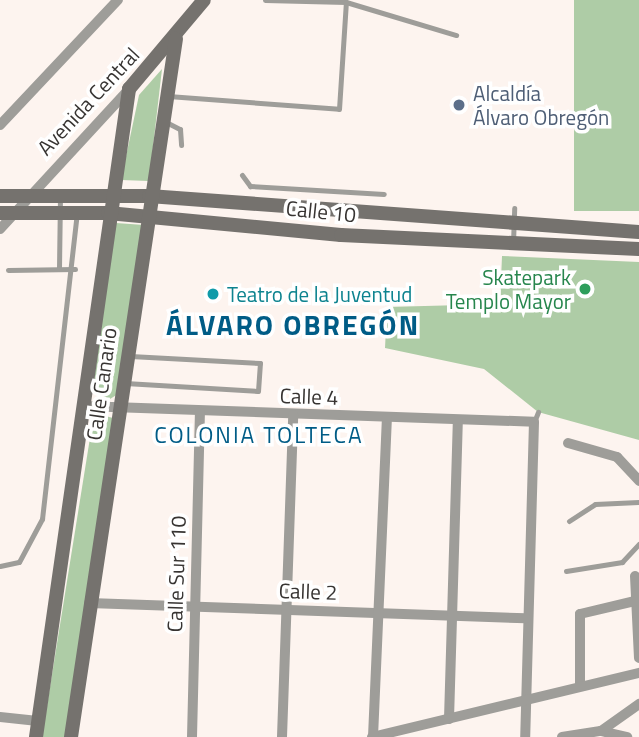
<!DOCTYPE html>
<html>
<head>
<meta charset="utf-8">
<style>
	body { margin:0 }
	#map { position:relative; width:639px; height:737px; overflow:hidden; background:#fdf4ef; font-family:"Titillium Web",sans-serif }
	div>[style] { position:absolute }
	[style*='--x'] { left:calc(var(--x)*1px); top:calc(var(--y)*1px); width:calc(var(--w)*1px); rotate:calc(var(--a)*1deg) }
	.green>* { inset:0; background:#aecca6; transform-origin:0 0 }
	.lane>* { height:5px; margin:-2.5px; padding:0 2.5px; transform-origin:2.5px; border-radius:2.5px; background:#9e9d99 }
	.street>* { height:10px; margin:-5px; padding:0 5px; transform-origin:5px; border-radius:5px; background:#9e9d99 }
	.secondary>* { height:14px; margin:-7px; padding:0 7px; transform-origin:7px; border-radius:7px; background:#75726e }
	.dots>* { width:19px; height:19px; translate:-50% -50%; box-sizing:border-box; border:4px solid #fff; border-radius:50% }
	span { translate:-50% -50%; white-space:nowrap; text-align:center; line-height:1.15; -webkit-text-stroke:7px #fff; paint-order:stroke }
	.service-label { font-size:21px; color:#4e5e75 }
	.left { translate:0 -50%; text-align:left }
	.street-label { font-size:21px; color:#373432 }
	.leisure-label { font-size:21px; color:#27864d }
	.right { translate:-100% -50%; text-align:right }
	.culture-label { font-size:21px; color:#0d838f }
	.neighbourhood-label { font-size:23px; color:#005c86; letter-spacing:2px }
	.district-label { font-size:28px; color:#005c86; font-weight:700; letter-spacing:2px }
</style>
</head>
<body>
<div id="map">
	<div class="green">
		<div style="left:574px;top:0;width:65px;height:211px"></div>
		<div style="clip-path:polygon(162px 69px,149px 181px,121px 180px,139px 95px)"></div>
		<div style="clip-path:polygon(116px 223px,144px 225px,118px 394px,110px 399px,92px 391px)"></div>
		<div style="clip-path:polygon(502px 256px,639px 262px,639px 440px,538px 412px,484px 369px,385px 348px,387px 307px,500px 304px)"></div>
		<div style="clip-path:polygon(94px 413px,113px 418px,68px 737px,42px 737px)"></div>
	</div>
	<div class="lane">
		<div style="--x:265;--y:0;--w:81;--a:1.4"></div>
		<div style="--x:346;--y:2;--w:115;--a:16.7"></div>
		<div style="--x:168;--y:96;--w:171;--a:4.3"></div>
		<div style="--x:339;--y:109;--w:107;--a:-86.3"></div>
		<div style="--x:164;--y:121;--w:18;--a:27"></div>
		<div style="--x:180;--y:129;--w:16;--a:86"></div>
		<div style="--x:242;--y:175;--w:14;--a:54"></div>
		<div style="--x:250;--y:186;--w:134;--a:3.4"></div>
		<div style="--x:513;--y:243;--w:35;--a:-88"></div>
		<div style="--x:59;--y:268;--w:71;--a:-89.2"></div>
		<div style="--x:8;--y:270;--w:67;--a:-0.9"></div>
		<div style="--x:125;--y:383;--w:133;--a:3.4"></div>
		<div style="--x:258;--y:391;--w:28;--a:-86"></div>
		<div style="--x:260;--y:363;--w:130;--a:-176.9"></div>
		<div style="--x:534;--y:422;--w:11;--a:-68"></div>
		<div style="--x:569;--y:521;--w:31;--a:-33"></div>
		<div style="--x:595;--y:504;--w:44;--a:-2.6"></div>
		<div style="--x:0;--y:566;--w:19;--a:-12"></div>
		<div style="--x:19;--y:562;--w:49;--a:-61.9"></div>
		<div style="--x:42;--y:519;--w:308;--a:-83.5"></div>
		<div style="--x:566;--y:571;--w:57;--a:-9.1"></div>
		<div style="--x:622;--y:562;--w:25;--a:-47"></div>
	</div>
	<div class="street">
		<div style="--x:0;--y:125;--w:172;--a:-46.7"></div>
		<div style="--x:0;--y:229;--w:190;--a:-47.3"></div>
		<div style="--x:83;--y:406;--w:451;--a:2"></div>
		<div style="--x:534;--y:422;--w:315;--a:91.6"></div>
		<div style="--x:568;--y:443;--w:51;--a:15.9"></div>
		<div style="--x:617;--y:457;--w:33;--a:47"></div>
		<div style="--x:635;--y:576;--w:82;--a:87.2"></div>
		<div style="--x:89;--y:603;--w:437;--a:2"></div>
		<div style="--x:580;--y:686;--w:72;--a:-90"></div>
		<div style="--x:580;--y:614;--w:61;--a:-13.3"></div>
		<div style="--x:0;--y:717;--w:38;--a:6"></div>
		<div style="--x:449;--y:719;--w:299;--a:-88.3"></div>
		<div style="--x:601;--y:731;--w:27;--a:13"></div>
		<div style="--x:192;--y:737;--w:325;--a:-88.6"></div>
		<div style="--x:282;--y:737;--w:322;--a:-88"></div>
		<div style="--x:372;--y:737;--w:275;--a:-13.5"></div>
		<div style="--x:373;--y:737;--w:319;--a:-87.5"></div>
		<div style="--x:562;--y:737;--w:39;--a:-9"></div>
		<div style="--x:601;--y:731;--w:47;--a:-35.4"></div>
	</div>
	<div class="secondary">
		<div style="--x:0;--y:196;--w:149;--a:0"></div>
		<div style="--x:149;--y:196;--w:491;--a:4.2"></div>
		<div style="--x:0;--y:213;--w:108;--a:0"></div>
		<div style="--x:108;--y:213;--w:234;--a:5.4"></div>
		<div style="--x:341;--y:235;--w:298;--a:2.7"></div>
		<div style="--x:36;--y:737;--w:655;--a:-81.83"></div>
		<div style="--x:129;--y:89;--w:116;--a:-49.9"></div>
		<div style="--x:71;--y:737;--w:706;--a:-81.45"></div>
	</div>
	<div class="dots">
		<div style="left:459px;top:105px;background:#5c6f8a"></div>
		<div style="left:585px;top:289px;background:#2e9e5b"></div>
		<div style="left:213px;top:294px;background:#0f9aa8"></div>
	</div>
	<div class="service-label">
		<span class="left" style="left:473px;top:105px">Alcaldía<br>Álvaro Obregón</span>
	</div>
	<div class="street-label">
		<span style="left:88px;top:101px;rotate:-47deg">Avenida Central</span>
		<span style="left:321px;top:211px;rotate:6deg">Calle 10</span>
		<span style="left:101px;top:384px;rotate:-82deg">Calle Canario</span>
		<span style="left:309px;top:396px;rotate:2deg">Calle 4</span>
		<span style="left:176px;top:574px;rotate:-88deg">Calle Sur 110</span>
		<span style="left:308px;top:591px;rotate:2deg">Calle 2</span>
	</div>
	<div class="leisure-label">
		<span class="right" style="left:571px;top:289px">Skatepark<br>Templo Mayor</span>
	</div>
	<div class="culture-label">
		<span class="left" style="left:227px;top:294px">Teatro de la Juventud</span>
	</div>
	<div class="neighbourhood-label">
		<span style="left:259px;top:435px">COLONIA TOLTECA</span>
	</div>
	<div class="district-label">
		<span style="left:293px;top:325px">ÁLVARO OBREGÓN</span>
	</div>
</div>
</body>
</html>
